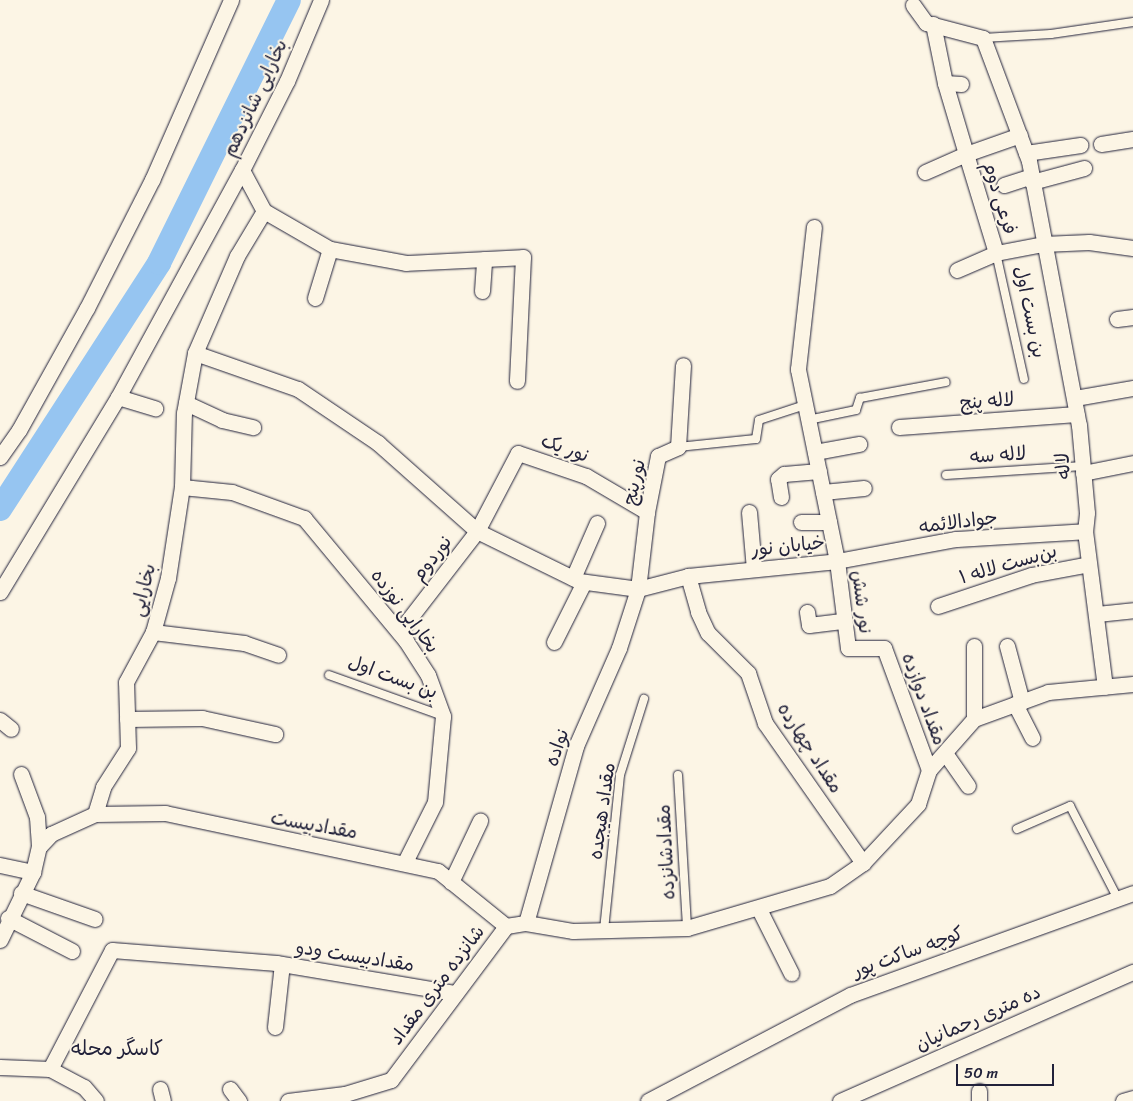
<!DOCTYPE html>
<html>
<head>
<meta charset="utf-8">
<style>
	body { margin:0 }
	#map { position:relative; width:1133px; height:1101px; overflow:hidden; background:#fcf5e5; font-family:Sriracha,"Playpen Sans Arabic",sans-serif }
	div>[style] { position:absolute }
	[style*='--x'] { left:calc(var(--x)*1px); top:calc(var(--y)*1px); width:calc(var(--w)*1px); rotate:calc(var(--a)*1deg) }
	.river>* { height:24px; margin:-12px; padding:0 12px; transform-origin:12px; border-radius:12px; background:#96c5f1 }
	.roads { filter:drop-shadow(0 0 1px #22223b) drop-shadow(0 0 1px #22223b) }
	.service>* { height:8px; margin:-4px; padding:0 4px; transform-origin:4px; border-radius:4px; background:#fcf5e5 }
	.minor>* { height:15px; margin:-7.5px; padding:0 7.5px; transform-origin:7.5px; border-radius:7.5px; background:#fcf5e5 }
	span { translate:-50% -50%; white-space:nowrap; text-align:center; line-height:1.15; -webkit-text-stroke:4px #fcf5e5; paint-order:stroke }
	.street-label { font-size:19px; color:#22223b }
	.neighbourhood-label { font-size:20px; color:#22223b }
	.scale { position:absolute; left:956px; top:1064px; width:98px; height:22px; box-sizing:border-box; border:2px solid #22223b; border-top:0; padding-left:6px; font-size:15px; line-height:18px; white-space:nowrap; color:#22223b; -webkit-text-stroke:4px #fcf5e5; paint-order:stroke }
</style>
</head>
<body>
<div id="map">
	<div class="river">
		<div style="--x:0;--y:509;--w:293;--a:-57.1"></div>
		<div style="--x:159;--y:263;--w:293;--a:-63.7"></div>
	</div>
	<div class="roads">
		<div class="service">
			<div style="--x:983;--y:38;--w:68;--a:-3.4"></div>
			<div style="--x:1051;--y:34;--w:83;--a:-8.3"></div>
			<div style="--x:996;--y:253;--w:129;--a:77.5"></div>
			<div style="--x:808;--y:420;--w:49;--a:-11.8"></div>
			<div style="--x:856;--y:410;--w:13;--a:-72"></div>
			<div style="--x:860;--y:398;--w:87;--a:-10.5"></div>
			<div style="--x:678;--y:447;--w:78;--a:-5.9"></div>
			<div style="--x:756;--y:439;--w:19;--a:-81"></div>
			<div style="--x:759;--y:420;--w:48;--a:-18.1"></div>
			<div style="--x:946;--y:475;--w:137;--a:-3.8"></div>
			<div style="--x:329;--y:675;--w:121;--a:19.8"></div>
			<div style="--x:678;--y:775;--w:153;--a:86.6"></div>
			<div style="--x:1017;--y:829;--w:58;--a:-23.5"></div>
			<div style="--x:1070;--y:806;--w:102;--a:62.7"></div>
			<div style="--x:604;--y:930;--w:156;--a:-84.1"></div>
			<div style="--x:620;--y:775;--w:80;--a:-72.5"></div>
		</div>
		<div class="minor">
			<div style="--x:913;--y:5;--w:22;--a:54"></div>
			<div style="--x:926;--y:23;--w:59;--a:14.7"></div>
			<div style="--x:983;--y:38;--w:131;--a:69.5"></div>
			<div style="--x:1029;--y:161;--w:269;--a:79.3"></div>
			<div style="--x:1079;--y:425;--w:88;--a:84.8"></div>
			<div style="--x:1087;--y:513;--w:18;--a:96"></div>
			<div style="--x:1085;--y:531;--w:157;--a:82.7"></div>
			<div style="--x:933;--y:24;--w:60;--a:78.5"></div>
			<div style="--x:961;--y:84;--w:16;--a:-176"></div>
			<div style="--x:945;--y:83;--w:74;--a:73.5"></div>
			<div style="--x:966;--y:154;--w:57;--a:-19.4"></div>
			<div style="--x:1101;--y:144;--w:32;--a:-9"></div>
			<div style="--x:1026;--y:153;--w:55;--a:-8.4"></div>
			<div style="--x:242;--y:170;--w:47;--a:61.8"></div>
			<div style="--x:925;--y:172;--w:45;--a:-23.7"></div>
			<div style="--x:966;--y:154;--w:103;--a:73.1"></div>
			<div style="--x:1032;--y:182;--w:54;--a:-15.1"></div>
			<div style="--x:1004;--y:185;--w:28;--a:-18"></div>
			<div style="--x:264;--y:211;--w:76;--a:29.9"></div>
			<div style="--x:330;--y:249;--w:77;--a:10.4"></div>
			<div style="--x:406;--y:263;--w:117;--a:-2.9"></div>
			<div style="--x:523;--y:257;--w:124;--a:92.8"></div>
			<div style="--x:957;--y:270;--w:43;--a:-23.6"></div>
			<div style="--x:996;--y:253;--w:48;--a:-10.8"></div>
			<div style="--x:1043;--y:244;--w:46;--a:-2.5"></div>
			<div style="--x:1089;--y:242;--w:44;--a:7.8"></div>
			<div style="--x:482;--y:291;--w:32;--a:-86"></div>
			<div style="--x:315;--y:298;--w:51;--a:-73"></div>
			<div style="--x:1117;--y:319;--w:16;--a:-7"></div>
			<div style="--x:195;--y:353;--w:109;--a:19.3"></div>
			<div style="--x:298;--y:389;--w:97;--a:34"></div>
			<div style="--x:378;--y:443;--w:132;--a:41.6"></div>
			<div style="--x:477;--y:531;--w:114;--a:26.1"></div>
			<div style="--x:579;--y:581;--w:60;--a:7.7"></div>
			<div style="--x:638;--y:589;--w:52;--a:-14.6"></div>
			<div style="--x:688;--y:576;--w:150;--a:-5.7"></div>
			<div style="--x:837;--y:561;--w:196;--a:-101.5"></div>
			<div style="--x:798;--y:369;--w:143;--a:-83.6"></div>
			<div style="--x:118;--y:397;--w:39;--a:17"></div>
			<div style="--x:1075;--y:398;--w:59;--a:-9.8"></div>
			<div style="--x:186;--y:403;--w:40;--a:25"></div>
			<div style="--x:222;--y:420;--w:32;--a:13"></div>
			<div style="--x:899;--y:427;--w:178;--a:-4.2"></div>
			<div style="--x:815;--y:452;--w:45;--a:-10.3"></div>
			<div style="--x:0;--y:457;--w:33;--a:-55"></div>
			<div style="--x:19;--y:430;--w:140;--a:-60.9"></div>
			<div style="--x:87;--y:308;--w:144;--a:-63.1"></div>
			<div style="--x:152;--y:180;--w:197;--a:-66.3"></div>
			<div style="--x:1083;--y:473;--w:51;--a:-11.3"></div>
			<div style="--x:182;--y:487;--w:50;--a:5.7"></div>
			<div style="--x:232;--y:492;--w:77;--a:19.9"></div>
			<div style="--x:304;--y:518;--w:160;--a:50.3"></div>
			<div style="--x:406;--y:641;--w:40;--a:57.1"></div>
			<div style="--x:428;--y:675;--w:44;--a:69.9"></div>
			<div style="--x:443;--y:716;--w:86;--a:95.3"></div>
			<div style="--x:435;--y:802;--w:67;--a:116.6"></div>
			<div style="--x:823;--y:492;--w:41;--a:-5.6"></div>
			<div style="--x:781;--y:497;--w:18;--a:-99"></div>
			<div style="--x:778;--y:479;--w:8;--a:-40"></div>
			<div style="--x:784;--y:474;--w:35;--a:-5"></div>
			<div style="--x:749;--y:512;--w:57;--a:85"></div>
			<div style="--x:801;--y:522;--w:28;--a:0"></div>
			<div style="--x:688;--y:576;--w:37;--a:74"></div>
			<div style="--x:698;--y:612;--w:23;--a:65"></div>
			<div style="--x:708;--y:633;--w:57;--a:45"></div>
			<div style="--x:748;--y:673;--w:53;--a:71.2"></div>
			<div style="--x:765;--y:723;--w:171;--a:55"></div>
			<div style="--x:573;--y:578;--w:60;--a:-66.4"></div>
			<div style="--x:0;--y:592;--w:228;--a:-58.8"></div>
			<div style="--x:118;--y:397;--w:259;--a:-61.4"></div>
			<div style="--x:242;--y:170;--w:100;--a:-63.2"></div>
			<div style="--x:287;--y:81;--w:88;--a:-67.2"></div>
			<div style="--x:938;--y:606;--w:98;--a:-18.4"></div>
			<div style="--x:1031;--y:575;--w:59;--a:-10.7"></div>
			<div style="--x:807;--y:612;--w:13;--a:81"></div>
			<div style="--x:809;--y:625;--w:35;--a:-7"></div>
			<div style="--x:1097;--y:614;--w:36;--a:-6"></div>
			<div style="--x:153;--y:632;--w:92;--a:6.9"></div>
			<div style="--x:244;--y:643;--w:36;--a:19"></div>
			<div style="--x:399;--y:632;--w:128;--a:-52.3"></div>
			<div style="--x:477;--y:531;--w:88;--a:-62.3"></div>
			<div style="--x:518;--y:453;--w:72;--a:18.7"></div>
			<div style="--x:586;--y:476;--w:71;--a:30.5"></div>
			<div style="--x:554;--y:642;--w:67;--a:-63.4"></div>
			<div style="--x:1007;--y:646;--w:58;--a:75"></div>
			<div style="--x:1015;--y:704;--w:38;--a:63"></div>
			<div style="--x:127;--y:719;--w:75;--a:-0.8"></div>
			<div style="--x:202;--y:718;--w:75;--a:12.4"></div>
			<div style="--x:974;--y:719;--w:73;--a:-90"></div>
			<div style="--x:0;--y:720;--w:14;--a:39"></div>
			<div style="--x:945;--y:753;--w:40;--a:55.1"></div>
			<div style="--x:929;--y:770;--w:130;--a:-110.2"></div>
			<div style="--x:884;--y:648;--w:36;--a:180"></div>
			<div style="--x:848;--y:648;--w:88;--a:-97.2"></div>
			<div style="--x:837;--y:561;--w:121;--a:-10.5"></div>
			<div style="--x:956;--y:539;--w:129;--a:-3.5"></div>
			<div style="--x:21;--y:774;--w:46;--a:69.6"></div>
			<div style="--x:37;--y:817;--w:30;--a:86"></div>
			<div style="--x:95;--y:814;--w:70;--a:-0.8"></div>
			<div style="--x:165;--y:813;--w:279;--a:12"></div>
			<div style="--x:438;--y:871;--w:87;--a:39"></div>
			<div style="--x:0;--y:865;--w:34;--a:12"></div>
			<div style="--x:451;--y:882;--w:68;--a:-64.6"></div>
			<div style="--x:21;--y:893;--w:78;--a:19.4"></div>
			<div style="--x:759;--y:909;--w:72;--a:63.4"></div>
			<div style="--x:8;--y:918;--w:72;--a:27.3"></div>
			<div style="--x:526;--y:923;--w:184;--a:-74.2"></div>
			<div style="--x:576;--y:746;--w:107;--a:-66.3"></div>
			<div style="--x:619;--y:648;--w:62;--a:-72.1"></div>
			<div style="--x:638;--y:589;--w:78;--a:-83.3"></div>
			<div style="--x:647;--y:512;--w:57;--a:-78.9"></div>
			<div style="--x:658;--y:456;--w:22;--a:-24"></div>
			<div style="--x:678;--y:447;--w:82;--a:-86.5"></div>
			<div style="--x:0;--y:940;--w:76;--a:-64.1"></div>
			<div style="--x:33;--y:872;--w:26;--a:-77"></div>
			<div style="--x:39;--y:847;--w:18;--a:-47"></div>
			<div style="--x:51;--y:834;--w:48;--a:-24.4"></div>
			<div style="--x:95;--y:814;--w:28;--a:-73"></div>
			<div style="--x:103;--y:787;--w:46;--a:-57.3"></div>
			<div style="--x:128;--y:748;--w:66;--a:-91.7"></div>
			<div style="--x:126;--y:682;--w:57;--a:-61.6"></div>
			<div style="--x:153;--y:632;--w:56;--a:-74.5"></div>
			<div style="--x:168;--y:578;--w:92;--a:-81.3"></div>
			<div style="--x:182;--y:487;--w:74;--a:-88.5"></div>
			<div style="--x:184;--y:413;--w:61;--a:-79.6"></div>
			<div style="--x:195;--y:353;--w:106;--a:-66.6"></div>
			<div style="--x:237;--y:256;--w:52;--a:-59"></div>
			<div style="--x:275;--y:1027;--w:63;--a:-83.7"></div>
			<div style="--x:0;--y:1067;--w:50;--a:2.3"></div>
			<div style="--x:50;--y:1069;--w:38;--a:28"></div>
			<div style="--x:84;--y:1087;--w:18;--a:49"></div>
			<div style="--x:50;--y:1069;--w:134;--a:-62.5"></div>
			<div style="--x:112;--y:950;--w:165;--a:4.5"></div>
			<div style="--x:276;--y:963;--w:182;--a:9.5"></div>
			<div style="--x:160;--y:1089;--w:12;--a:76"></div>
			<div style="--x:230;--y:1089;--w:15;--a:53"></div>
			<div style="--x:979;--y:1091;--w:10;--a:90"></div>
			<div style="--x:288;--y:1101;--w:57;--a:-7"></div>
			<div style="--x:345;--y:1094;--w:48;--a:-16.9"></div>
			<div style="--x:391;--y:1080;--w:192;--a:-53.2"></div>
			<div style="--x:506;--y:926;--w:20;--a:-9"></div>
			<div style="--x:526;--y:923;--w:48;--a:9.7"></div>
			<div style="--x:573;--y:931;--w:114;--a:-1.5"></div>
			<div style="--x:687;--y:928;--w:149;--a:-16.4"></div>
			<div style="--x:830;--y:886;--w:40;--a:-34.9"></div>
			<div style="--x:863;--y:863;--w:81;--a:-47"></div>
			<div style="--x:918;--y:804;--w:36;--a:-72"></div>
			<div style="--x:929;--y:770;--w:68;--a:-48.6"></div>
			<div style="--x:974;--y:719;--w:79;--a:-20"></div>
			<div style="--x:1048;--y:692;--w:85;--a:-5.4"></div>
			<div style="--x:648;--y:1101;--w:228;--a:-27.7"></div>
			<div style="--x:850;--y:995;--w:301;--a:-19.8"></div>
			<div style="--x:840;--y:1101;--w:320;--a:-23.8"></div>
			<div style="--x:1123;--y:1101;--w:10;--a:-17"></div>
		</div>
	</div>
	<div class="street-label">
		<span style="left:255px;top:98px;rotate:-65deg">بخارایی شانزدهم</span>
		<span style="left:1000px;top:198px;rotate:73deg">فرعی دوم</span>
		<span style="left:1030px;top:312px;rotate:78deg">بن بست اول</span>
		<span style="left:987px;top:401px;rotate:-4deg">لاله پنج</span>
		<span style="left:565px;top:448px;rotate:20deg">نور یک</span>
		<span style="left:998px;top:455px;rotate:-4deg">لاله سه</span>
		<span style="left:1063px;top:466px;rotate:-95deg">لاله</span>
		<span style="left:634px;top:482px;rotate:-77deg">نورپنج</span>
		<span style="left:958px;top:522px;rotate:-7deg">جوادالائمه</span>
		<span style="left:788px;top:546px;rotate:-6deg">خیابان نور</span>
		<span style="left:432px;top:558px;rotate:-52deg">نوردوم</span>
		<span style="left:1008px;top:564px;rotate:-16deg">بن‌بست لاله ۱</span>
		<span style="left:143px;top:590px;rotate:-76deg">بخارایی</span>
		<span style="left:862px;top:602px;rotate:83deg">نور شش</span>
		<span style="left:405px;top:611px;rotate:53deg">بخارایی نوزده</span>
		<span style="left:393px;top:677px;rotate:20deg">بن بست اول</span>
		<span style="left:924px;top:699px;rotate:70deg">مقداد دوازده</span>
		<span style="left:557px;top:747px;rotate:-71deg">نواده</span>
		<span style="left:810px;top:748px;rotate:57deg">مقداد چهارده</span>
		<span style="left:602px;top:811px;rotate:-82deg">مقداد هیجده</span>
		<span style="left:314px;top:825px;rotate:10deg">مقدادبیست</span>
		<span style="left:666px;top:852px;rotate:-93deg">مقدادشانزده</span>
		<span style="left:908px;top:952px;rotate:-20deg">کوچه ساکت پور</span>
		<span style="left:355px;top:956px;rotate:9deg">مقدادبیست ودو</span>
		<span style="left:437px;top:985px;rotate:-53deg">شانزده متری مقداد</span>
		<span style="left:978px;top:1018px;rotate:-24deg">ده متری رحمانیان</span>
	</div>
	<div class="neighbourhood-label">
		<span style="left:117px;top:1048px">کاسگر محله</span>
	</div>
	<div class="scale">50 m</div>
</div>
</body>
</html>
